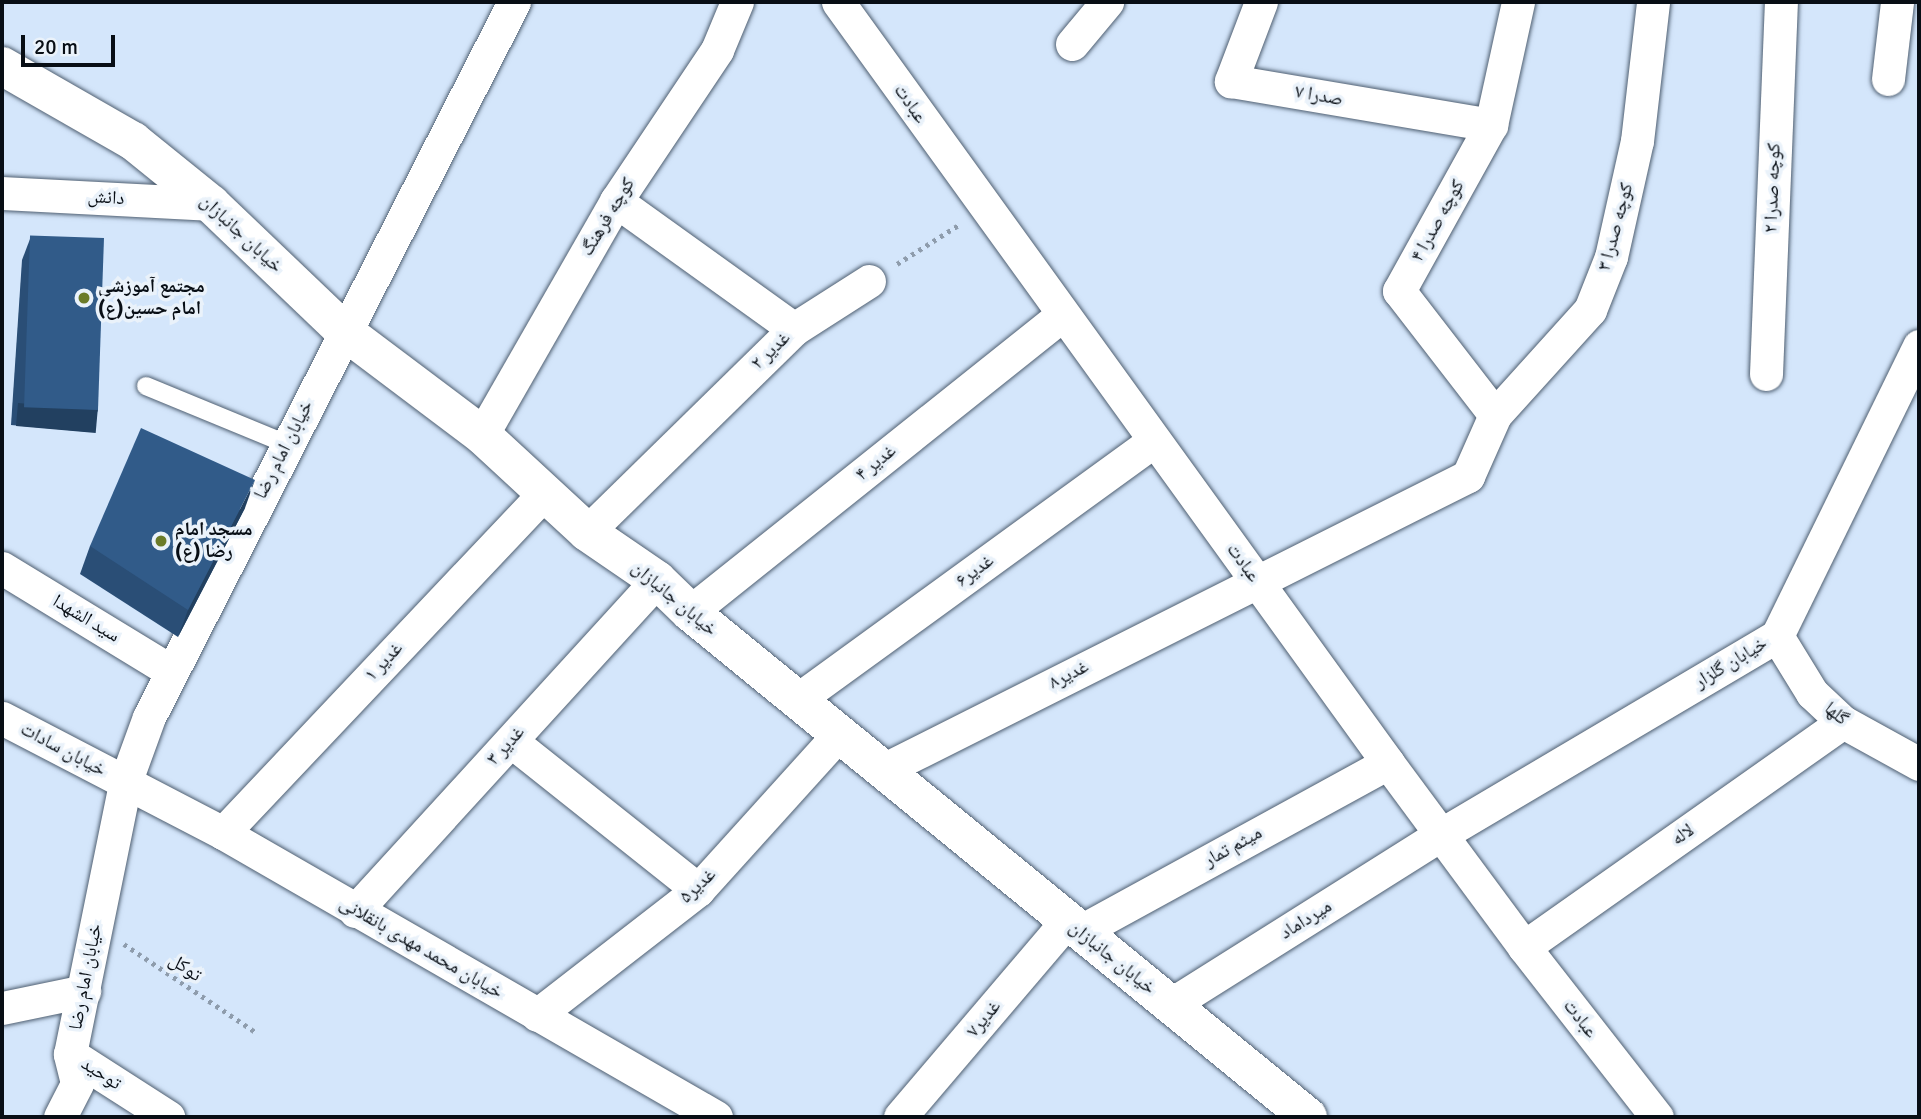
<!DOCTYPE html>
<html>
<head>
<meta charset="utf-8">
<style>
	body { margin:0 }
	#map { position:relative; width:1921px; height:1119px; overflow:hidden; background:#d4e6fb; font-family:Signika,"Noto Naskh Arabic",sans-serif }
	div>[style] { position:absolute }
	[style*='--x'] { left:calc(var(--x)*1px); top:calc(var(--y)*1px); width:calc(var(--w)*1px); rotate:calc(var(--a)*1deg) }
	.path>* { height:4.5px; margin-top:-2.25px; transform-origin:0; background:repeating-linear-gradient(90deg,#8e9cac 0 3.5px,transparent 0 8.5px) }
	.roads { filter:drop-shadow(0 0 2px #4f5f71) drop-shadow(0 0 2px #4f5f71) }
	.service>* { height:18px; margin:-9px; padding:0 9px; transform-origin:9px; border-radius:9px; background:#fff }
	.minor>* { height:33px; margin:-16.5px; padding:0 16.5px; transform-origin:16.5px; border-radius:16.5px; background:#fff }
	.tertiary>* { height:38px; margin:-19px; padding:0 19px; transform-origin:19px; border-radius:19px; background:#fff }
	.wall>* { inset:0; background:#2a4e76 }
	.shaded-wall>* { inset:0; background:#224060; transform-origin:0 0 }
	.building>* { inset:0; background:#315b89; transform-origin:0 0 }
	.dots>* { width:19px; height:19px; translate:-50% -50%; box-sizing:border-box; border:4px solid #eaf2fa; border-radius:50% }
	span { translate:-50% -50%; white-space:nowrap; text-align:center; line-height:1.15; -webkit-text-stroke:7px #eaf2fa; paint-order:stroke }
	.street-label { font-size:19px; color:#080e15 }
	.poi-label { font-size:19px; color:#080e15; font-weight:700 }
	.left { translate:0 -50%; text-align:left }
	.frame { position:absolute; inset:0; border:4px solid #080e15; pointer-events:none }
	.scale { position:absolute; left:21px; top:35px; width:94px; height:32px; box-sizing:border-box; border:4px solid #080e15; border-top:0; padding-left:9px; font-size:21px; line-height:24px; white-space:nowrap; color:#080e15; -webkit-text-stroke:5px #eaf2fa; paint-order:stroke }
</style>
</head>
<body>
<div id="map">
	<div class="path">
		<div style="--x:897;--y:264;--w:75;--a:-32.4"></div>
		<div style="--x:124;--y:944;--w:160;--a:33.8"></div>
	</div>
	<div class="roads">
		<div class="service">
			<div style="--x:146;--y:386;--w:152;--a:22.4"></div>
		</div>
		<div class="minor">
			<div style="--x:838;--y:2;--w:939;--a:54.14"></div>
			<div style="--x:1388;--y:763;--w:229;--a:53.5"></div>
			<div style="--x:1524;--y:947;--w:216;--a:52"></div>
			<div style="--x:1261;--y:2;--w:85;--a:110.8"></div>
			<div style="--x:1231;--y:81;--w:264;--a:9.6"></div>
			<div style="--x:1072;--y:44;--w:55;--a:-50.2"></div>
			<div style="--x:1888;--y:79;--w:78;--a:-83.3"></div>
			<div style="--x:2;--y:193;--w:209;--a:3"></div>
			<div style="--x:616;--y:201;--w:219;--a:35.7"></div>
			<div style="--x:1766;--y:374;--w:372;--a:-87.7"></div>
			<div style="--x:1495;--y:415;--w:157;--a:-127.7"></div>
			<div style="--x:1399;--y:291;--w:190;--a:-61"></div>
			<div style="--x:1491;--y:125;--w:126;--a:-77.6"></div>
			<div style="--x:482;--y:435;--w:270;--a:-60.2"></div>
			<div style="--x:616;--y:201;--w:182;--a:-56.2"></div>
			<div style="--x:717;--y:50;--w:52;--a:-67.4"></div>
			<div style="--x:587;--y:532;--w:290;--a:-44.4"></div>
			<div style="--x:794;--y:329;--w:89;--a:-32.6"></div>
			<div style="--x:2;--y:568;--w:198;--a:31.4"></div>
			<div style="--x:690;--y:612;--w:476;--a:-38.6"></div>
			<div style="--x:1777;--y:636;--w:67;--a:58.4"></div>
			<div style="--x:1812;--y:693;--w:42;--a:43.1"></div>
			<div style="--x:1843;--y:722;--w:87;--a:28.9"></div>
			<div style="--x:797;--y:700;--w:441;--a:-36"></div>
			<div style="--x:2;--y:718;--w:249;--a:27.5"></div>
			<div style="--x:223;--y:833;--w:569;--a:29.94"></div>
			<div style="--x:511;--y:741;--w:239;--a:38.5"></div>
			<div style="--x:883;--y:770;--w:655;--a:-26.68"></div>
			<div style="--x:1468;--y:476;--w:67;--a:-66.1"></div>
			<div style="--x:1495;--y:415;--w:142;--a:-47.9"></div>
			<div style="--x:1590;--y:310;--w:57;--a:-68.4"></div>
			<div style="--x:1611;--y:257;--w:119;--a:-77.4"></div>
			<div style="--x:1637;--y:141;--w:140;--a:-83.4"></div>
			<div style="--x:223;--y:833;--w:470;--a:-46.6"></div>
			<div style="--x:355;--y:911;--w:448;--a:-47.6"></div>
			<div style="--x:1079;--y:932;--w:352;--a:-28.7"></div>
			<div style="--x:1524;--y:947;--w:390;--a:-35.2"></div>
			<div style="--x:1170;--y:1005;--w:321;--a:-32.2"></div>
			<div style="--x:1442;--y:834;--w:389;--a:-30.6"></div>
			<div style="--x:1777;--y:636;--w:323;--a:-63.9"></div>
			<div style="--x:2;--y:1008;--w:84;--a:-11.7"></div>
			<div style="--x:537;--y:1015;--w:204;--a:-37.8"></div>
			<div style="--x:698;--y:890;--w:210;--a:-47.9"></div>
			<div style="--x:70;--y:1054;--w:117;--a:32.7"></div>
			<div style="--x:60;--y:1117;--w:38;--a:-63"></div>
			<div style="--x:77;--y:1083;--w:30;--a:-104"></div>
			<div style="--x:70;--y:1054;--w:277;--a:-78.5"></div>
			<div style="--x:125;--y:783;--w:70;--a:-70"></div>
			<div style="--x:149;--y:717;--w:803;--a:-62.96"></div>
			<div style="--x:900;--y:1117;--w:257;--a:-49.6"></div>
		</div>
		<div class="tertiary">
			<div style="--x:2;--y:66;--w:151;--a:29.8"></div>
			<div style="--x:133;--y:141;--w:100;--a:38.9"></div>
			<div style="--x:211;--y:204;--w:184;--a:43.7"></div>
			<div style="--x:344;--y:331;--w:173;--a:37"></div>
			<div style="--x:482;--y:435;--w:143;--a:42.7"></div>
			<div style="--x:587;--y:532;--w:85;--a:34.4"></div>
			<div style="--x:657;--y:580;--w:46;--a:44.1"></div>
			<div style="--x:690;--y:612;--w:798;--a:39.25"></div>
		</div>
	</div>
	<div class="wall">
		<div style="clip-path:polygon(30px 239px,98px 410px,90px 432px,11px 425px,22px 260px)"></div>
		<div style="clip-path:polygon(245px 508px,178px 637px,80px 574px,90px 546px)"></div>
	</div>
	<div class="shaded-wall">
		<div style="left:18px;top:403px;width:80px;height:23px;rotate:5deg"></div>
		<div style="clip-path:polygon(255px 480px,245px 508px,178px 637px,188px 610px)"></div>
	</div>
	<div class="building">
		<div style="left:104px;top:238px;width:172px;height:74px;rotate:92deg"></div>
		<div style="clip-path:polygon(141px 428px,255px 480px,188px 610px,90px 546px)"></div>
	</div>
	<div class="dots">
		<div style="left:84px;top:298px;background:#6b7b29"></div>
		<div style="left:161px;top:541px;background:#6b7b29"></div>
	</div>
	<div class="street-label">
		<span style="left:1319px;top:96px;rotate:10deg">صدرا ۷</span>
		<span style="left:910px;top:104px;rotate:55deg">عبادت</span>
		<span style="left:1773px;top:188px;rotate:-88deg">کوچه صدرا ۲</span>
		<span style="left:106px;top:198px;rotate:3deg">دانش</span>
		<span style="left:608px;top:217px;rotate:-59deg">کوچه فرهنگ</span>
		<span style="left:1438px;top:221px;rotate:-61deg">کوچه صدرا ۴</span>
		<span style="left:1616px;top:227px;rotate:-75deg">کوچه صدرا ۳</span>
		<span style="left:241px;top:234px;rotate:43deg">خیابان جانبازان</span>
		<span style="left:771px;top:351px;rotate:-44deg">غدیر ۲</span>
		<span style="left:284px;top:450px;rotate:-63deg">خیابان امام رضا</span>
		<span style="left:876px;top:463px;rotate:-39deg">غدیر ۴</span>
		<span style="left:1243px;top:563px;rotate:54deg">عبادت</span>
		<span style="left:975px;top:571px;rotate:-36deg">غدیر۶</span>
		<span style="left:674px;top:599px;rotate:40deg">خیابان جانبازان</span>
		<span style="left:86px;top:619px;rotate:31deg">سید الشهدا</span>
		<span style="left:384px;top:662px;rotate:-47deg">غدیر ۱</span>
		<span style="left:1731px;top:663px;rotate:-31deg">خیابان گلزار</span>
		<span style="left:1069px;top:675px;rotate:-27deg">غدیر۸</span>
		<span style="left:1836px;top:714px;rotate:40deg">گلها</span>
		<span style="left:506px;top:746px;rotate:-48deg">غدیر ۳</span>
		<span style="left:63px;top:750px;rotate:28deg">خیابان سادات</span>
		<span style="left:1683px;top:835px;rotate:-35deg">لاله</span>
		<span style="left:1233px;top:847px;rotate:-29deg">میثم تمار</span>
		<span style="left:698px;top:886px;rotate:-43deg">غدیر۵</span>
		<span style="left:1306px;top:920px;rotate:-32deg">میرداماد</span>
		<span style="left:421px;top:948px;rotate:30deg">خیابان محمد مهدی بانقلانی</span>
		<span style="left:1112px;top:958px;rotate:39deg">خیابان جانبازان</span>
		<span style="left:185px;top:968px;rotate:34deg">توکل</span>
		<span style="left:86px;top:977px;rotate:-79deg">خیابان امام رضا</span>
		<span style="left:984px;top:1019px;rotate:-50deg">غدیر۷</span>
		<span style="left:1580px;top:1019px;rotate:52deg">عبادت</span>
		<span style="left:101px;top:1074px;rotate:33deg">توحید</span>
	</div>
	<div class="poi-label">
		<span class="left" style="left:98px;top:298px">مجتمع آموزشی<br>امام حسین(ع)</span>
		<span class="left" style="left:175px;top:541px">مسجد امام<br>رضا (ع)</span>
	</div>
	<div class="frame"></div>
	<div class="scale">20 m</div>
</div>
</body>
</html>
